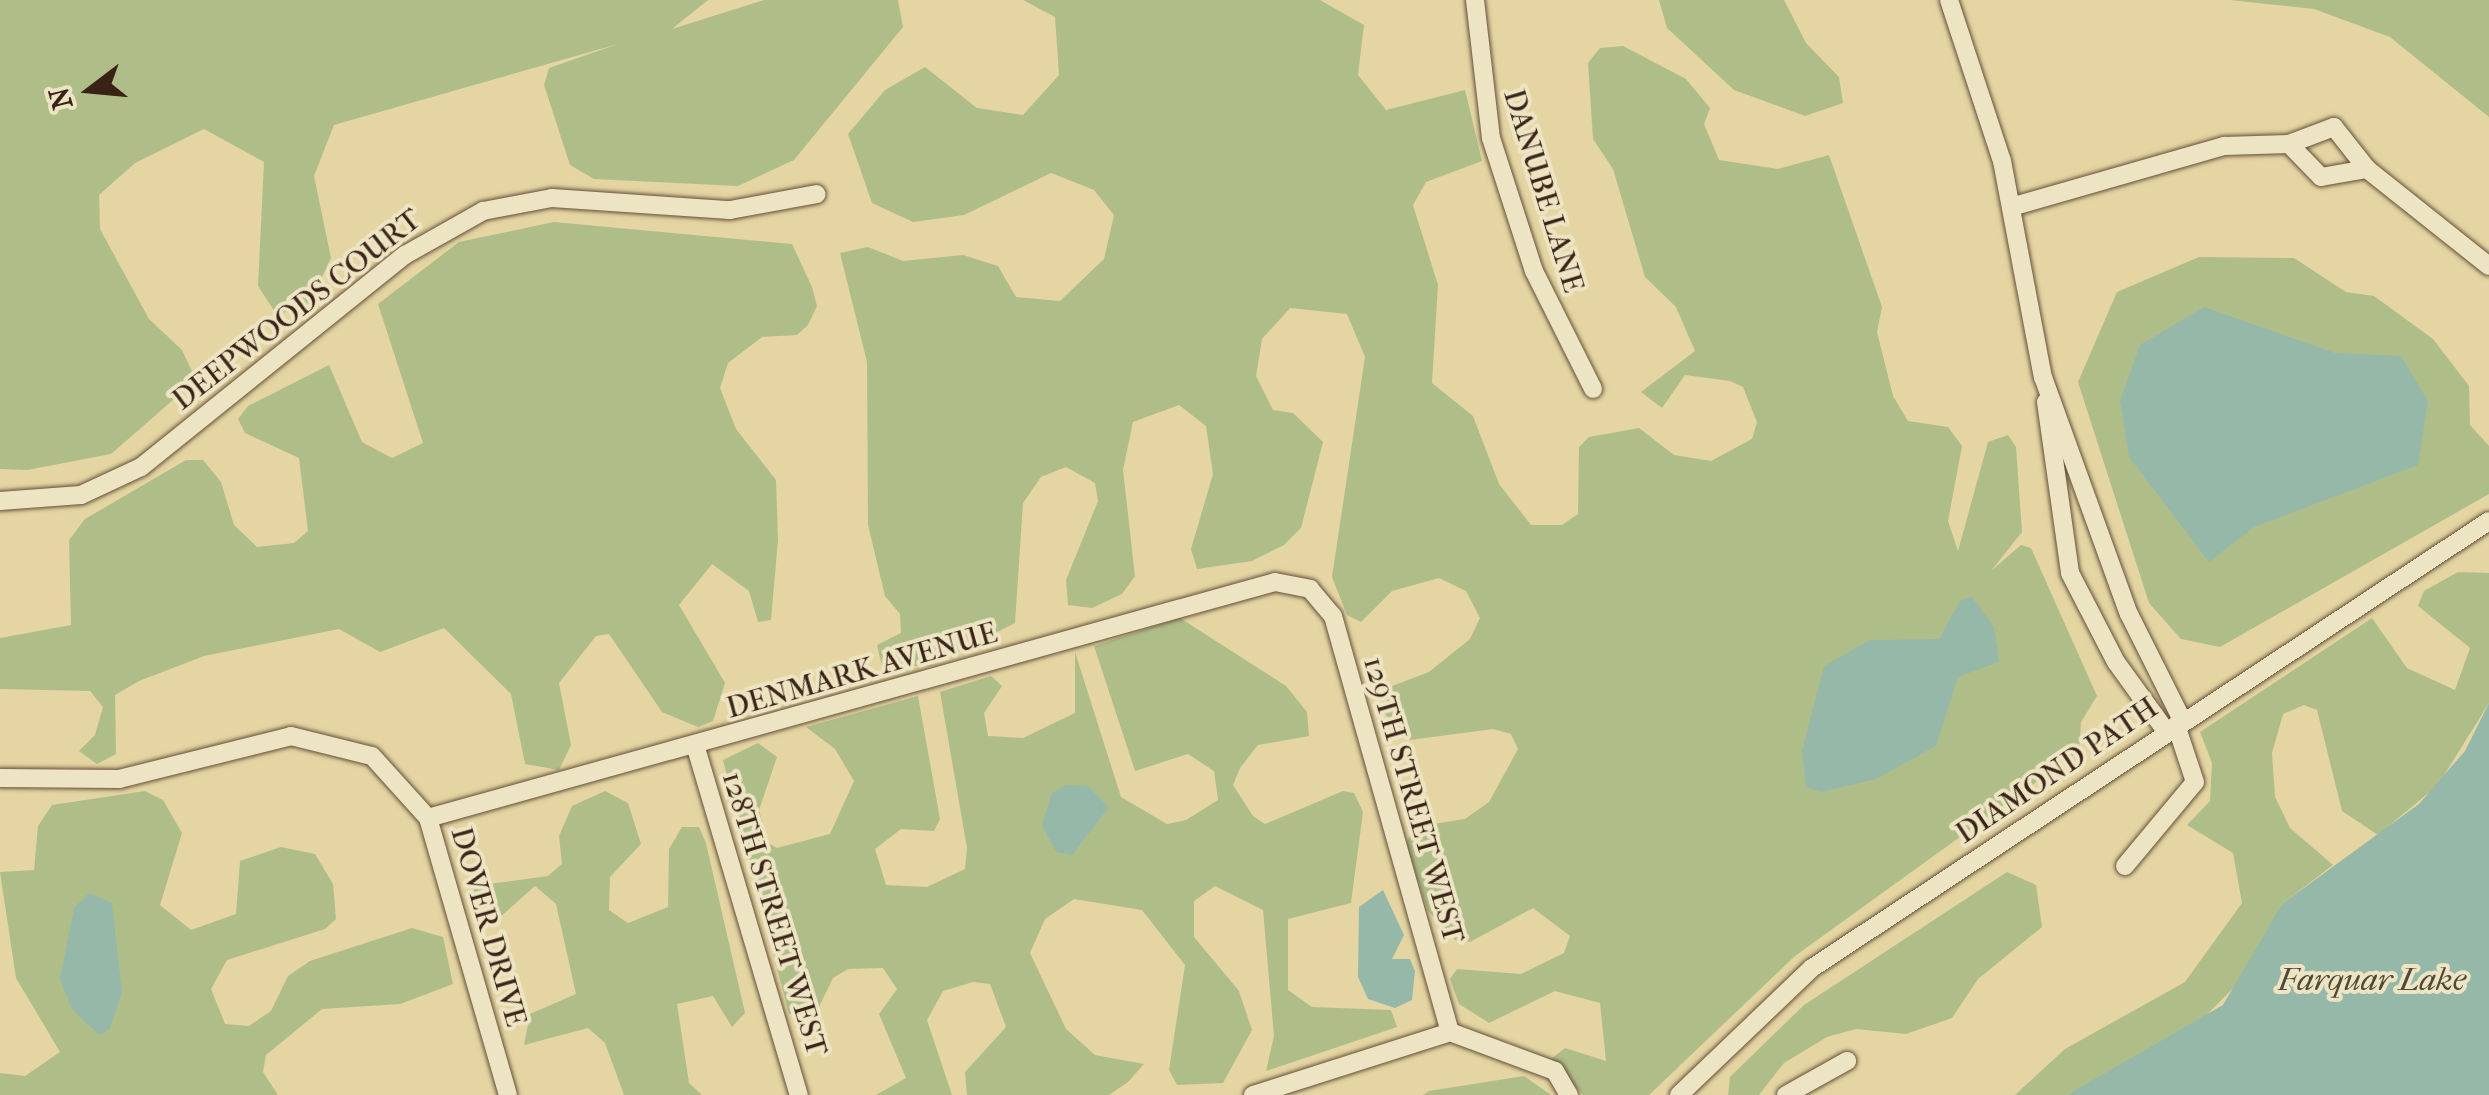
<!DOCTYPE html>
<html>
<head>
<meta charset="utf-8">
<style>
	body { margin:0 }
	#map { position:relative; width:2489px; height:1095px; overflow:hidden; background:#e4d5a2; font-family:"IM FELL French Canon",serif }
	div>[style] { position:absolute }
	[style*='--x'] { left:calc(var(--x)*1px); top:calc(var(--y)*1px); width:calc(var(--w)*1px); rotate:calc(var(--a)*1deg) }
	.green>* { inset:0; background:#afbe89 }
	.water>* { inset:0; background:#95b8a9 }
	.roads { filter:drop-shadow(0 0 2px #644f39) drop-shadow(0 0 2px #644f39) }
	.minor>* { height:18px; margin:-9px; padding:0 9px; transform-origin:9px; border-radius:9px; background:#ede4c3 }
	span { translate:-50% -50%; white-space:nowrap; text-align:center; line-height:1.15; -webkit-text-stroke:8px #ede4c3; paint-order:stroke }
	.street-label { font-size:30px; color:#392216 }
	.water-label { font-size:32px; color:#50483b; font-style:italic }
	.north { position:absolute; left:40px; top:40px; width:100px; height:100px; -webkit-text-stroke:8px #ede4c3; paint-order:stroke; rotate:254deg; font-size:28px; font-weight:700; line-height:40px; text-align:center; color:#392216 }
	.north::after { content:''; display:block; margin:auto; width:35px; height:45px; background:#392216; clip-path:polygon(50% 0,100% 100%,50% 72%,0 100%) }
</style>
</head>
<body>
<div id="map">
	<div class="green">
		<div style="clip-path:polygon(0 0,708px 0,672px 29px,764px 0,898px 0,903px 27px,794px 160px,738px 186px,594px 179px,570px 165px,544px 85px,549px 68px,618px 44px,334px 125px,314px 176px,331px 258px,309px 304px,277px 315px,258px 286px,264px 162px,204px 129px,135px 163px,99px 195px,100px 229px,149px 319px,182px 350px,196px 380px,111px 454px,27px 470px,0 469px)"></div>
		<div style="clip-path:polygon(1023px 0,1320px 0,1364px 25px,1358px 75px,1386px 110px,1465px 90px,1482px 161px,1426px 182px,1413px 205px,1438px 285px,1432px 383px,1473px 416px,1499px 484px,1531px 525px,1562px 525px,1578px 514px,1579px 447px,1589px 437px,1639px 428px,1674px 455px,1711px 461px,1752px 439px,1757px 422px,1743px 387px,1730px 381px,1685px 375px,1662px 408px,1641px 392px,1695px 351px,1676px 307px,1645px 277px,1613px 169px,1593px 139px,1588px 63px,1600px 48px,1623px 46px,1686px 79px,1710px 108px,1704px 124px,1719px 160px,1778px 169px,1829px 155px,1882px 307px,1877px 332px,1893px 396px,1908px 421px,1948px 427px,1962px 446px,1948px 521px,1958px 551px,1988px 442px,2008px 435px,2016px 447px,2022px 532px,1991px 571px,2021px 545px,2031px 548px,2097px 696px,2081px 722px,2079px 751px,1795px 956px,1649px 1095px,1583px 1095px,1551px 1059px,1565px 1048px,1606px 1061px,1600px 1003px,1555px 991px,1489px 1023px,1459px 1004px,1450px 979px,1457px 969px,1521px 974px,1564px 953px,1570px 936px,1533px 908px,1470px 942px,1455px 940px,1428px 911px,1406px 844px,1414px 827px,1465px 819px,1489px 802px,1518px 749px,1511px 734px,1493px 729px,1410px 740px,1383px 712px,1392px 686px,1429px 672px,1470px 639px,1480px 618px,1466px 591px,1439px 578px,1392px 591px,1361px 622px,1347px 615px,1332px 577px,1365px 357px,1347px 314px,1290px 308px,1262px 339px,1256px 376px,1273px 410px,1293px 413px,1323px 442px,1301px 528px,1284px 545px,1252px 561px,1197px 569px,1191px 549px,1213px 474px,1206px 426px,1179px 405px,1133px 422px,1123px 470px,1135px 576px,1122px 594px,1092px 608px,1068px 605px,1066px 580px,1098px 501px,1095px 483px,1066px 467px,1041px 477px,1023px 503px,1015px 623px,930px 666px,882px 666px,877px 645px,901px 633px,900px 614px,885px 596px,868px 525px,867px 362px,840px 253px,868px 247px,903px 261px,963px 255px,998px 266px,1016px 297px,1060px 301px,1104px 259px,1114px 215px,1094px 190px,1051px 173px,964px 215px,913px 222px,872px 203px,848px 134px,885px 90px,925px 67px,977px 108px,1023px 115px,1059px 75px,1055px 17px)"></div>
		<div style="clip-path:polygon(1659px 0,1784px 0,1806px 43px,1839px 77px,1843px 103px,1805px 116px,1734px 90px,1667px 28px)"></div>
		<div style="clip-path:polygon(2230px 0,2489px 0,2489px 117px,2390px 37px,2314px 9px)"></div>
		<div style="clip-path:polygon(554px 222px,792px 244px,812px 287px,817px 306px,808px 325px,797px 335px,762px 337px,728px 363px,720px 388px,736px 429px,776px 480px,778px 540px,771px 620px,758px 622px,749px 591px,712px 564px,679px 605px,725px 683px,713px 721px,698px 727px,662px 712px,609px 634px,596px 636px,559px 683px,571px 745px,559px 770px,525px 764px,511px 694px,444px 628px,380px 652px,339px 629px,204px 656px,139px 681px,115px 695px,116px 754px,97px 764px,79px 751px,95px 735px,103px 707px,90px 691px,0 689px,0 638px,71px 625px,69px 540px,85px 519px,186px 460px,203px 460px,221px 482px,234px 525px,257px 547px,294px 543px,308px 531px,299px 458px,245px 433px,238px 419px,248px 406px,329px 365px,362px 442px,392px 458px,423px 443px,378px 304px,459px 242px)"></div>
		<div style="clip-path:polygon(2199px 257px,2294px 258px,2346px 292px,2374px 296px,2433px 339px,2469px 386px,2470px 425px,2489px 446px,2489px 494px,2220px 647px,2181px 639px,2149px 603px,2078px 382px,2117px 292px)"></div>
		<div style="clip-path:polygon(2458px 572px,2489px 573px,2489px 703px,2438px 785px,2378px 835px,2342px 811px,2317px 710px,2304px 705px,2283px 714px,2272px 753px,2275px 797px,2290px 828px,2333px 865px,2282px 904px,2239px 982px,2194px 1028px,2067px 1095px,2015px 1095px,2065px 1049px,2185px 982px,2242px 903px,2233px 853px,2187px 825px,2210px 801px,2212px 763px,2200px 732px,2372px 618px,2407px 668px,2455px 690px,2470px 648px,2418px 606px,2424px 591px)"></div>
		<div style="clip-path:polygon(1180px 618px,1286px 686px,1307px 712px,1309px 736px,1258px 745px,1240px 768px,1233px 785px,1253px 816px,1265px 824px,1343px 791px,1354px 793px,1363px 812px,1351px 903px,1288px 919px,1288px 990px,1312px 1007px,1391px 1010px,1397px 1027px,1266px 1071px,1274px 1036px,1263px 910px,1215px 886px,1194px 901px,1194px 937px,1239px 991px,1252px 1030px,1223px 1083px,1177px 1085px,1169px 1070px,1185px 965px,1142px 910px,1074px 899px,1045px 919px,1030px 953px,1066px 1029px,1095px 1055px,1144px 1064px,1128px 1082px,1109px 1095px,967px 1095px,965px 1072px,1006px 1027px,990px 984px,973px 982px,943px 991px,927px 1020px,952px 1095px,876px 1095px,906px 1078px,879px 1014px,897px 989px,883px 968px,848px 969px,833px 978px,816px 1013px,789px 1014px,723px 760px,758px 743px,777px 757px,759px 810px,767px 842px,777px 848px,830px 834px,854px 781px,835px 749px,806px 727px,918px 696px,940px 819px,934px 831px,901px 829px,875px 849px,886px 885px,927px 887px,965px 869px,967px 848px,940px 692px,991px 676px,1002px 686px,984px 713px,988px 736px,1023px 738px,1075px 713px,1075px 652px,1121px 797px,1167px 824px,1186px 820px,1218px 800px,1214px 771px,1188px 754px,1135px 771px,1094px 646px)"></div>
		<div style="clip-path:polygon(145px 791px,163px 800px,182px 833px,160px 905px,191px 930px,236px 914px,240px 861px,281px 847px,315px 854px,333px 884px,336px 919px,325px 929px,227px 960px,211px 989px,225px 1024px,249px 1026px,271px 1011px,288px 976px,310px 961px,412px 928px,443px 937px,453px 984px,400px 1004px,322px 1009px,266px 1055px,263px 1072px,278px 1095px,0 1095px,0 1073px,25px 1076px,60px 1052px,16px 978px,0 872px,34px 870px,38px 826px,52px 805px)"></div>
		<div style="clip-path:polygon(605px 791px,628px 803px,641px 844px,610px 877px,609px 910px,628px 923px,668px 907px,669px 849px,682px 827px,699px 827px,706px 843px,745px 1013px,732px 1027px,713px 996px,677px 1004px,689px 1083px,702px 1095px,624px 1095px,605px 1043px,588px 1028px,524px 1045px,530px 1014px,576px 994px,556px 904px,535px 886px,489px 927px,474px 914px,474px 886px,548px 876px,562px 864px,559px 836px,572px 806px)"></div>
		<div style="clip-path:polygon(2007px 872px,2036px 885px,2042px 927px,1978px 979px,1952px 1018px,1906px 1034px,1856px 1029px,1827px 1037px,1784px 1063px,1759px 1095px,1728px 1095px,1730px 1077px,1804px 1005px)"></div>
		<div style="clip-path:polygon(1524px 1076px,1551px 1095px,1423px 1095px,1429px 1091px)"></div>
	</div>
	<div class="water">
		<div style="clip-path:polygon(2204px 307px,2335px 353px,2401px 356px,2428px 401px,2418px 465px,2254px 527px,2209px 562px,2129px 457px,2120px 401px,2140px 345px)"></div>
		<div style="clip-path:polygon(1972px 597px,1994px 627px,1999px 662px,1958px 677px,1936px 746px,1876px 779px,1821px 792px,1806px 787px,1802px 751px,1824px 666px,1870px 640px,1939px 639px,1960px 601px)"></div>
		<div style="clip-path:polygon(2489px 703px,2489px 1095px,2067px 1095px,2223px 1005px,2282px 904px,2419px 804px,2465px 751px)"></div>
		<div style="clip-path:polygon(1066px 785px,1088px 786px,1109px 807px,1072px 855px,1056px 852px,1042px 825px,1052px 793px)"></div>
		<div style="clip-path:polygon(1383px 890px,1404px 935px,1392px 959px,1410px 959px,1415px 971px,1412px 1000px,1395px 1008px,1368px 999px,1358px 977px,1359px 907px)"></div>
		<div style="clip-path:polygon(89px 893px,112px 903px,122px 993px,110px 1029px,99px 1035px,72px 1009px,60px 979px,74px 908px)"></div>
	</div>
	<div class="roads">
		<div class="minor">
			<div style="--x:1475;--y:0;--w:139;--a:83.4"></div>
			<div style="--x:1491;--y:138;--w:140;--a:72.1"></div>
			<div style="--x:1534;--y:271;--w:132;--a:63.4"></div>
			<div style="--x:1949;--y:0;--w:169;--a:71.8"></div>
			<div style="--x:2002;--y:161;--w:220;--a:79.3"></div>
			<div style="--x:2043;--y:377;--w:252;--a:70.1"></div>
			<div style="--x:2129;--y:614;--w:119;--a:63.4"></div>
			<div style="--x:2289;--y:144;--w:46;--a:45.9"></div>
			<div style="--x:2321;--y:177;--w:47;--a:-9.9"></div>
			<div style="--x:2011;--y:207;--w:222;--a:-16"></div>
			<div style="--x:2224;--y:146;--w:65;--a:-1.8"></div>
			<div style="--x:2289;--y:144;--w:48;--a:-20.7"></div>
			<div style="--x:2334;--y:127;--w:53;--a:51.8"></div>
			<div style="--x:2367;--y:169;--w:156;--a:38.5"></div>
			<div style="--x:2046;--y:402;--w:173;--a:82"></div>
			<div style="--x:2070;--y:573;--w:100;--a:62.7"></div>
			<div style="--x:2116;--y:662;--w:85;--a:54.1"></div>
			<div style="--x:0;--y:501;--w:81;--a:-4.2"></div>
			<div style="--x:81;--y:495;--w:66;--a:-25"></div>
			<div style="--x:141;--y:467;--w:339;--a:-38.8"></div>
			<div style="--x:405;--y:255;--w:90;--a:-29.4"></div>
			<div style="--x:483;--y:211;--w:70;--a:-10.7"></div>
			<div style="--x:552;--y:198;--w:178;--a:3.9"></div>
			<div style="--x:730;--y:210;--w:88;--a:-10.4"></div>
			<div style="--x:696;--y:748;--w:362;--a:73.5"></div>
			<div style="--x:0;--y:778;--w:119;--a:0.5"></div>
			<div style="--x:119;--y:779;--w:177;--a:-14"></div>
			<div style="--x:291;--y:736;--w:83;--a:13.9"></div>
			<div style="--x:372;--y:756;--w:84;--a:47.9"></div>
			<div style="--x:428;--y:818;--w:288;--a:73.9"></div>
			<div style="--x:428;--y:818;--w:879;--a:-15.57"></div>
			<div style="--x:1275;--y:582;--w:36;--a:11"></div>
			<div style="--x:1310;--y:589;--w:35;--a:50"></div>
			<div style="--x:1333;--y:616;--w:432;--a:74.3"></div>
			<div style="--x:2125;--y:866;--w:109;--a:-50.2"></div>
			<div style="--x:2195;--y:782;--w:60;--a:-108.4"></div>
			<div style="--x:1253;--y:1095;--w:207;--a:-17.7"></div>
			<div style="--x:1450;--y:1032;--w:112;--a:20.4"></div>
			<div style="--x:1555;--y:1071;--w:28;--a:60"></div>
			<div style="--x:1679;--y:1095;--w:184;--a:-43.7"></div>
			<div style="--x:1812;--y:968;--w:811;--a:-33.44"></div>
			<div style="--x:1786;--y:1095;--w:70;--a:-29.1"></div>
		</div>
	</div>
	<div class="street-label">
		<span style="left:1543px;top:191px;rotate:73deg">DANUBE LANE</span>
		<span style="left:297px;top:310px;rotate:-38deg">DEEPWOODS COURT</span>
		<span style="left:862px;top:671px;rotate:-16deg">DENMARK AVENUE</span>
		<span style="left:2057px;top:771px;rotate:-34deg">DIAMOND PATH</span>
		<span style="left:1413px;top:800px;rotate:74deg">129TH STREET WEST</span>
		<span style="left:774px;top:914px;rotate:73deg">128TH STREET WEST</span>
		<span style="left:488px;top:927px;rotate:74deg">DOVER DRIVE</span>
	</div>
	<div class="water-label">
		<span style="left:2372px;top:980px">Farquar Lake</span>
	</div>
	<div class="north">N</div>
</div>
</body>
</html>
